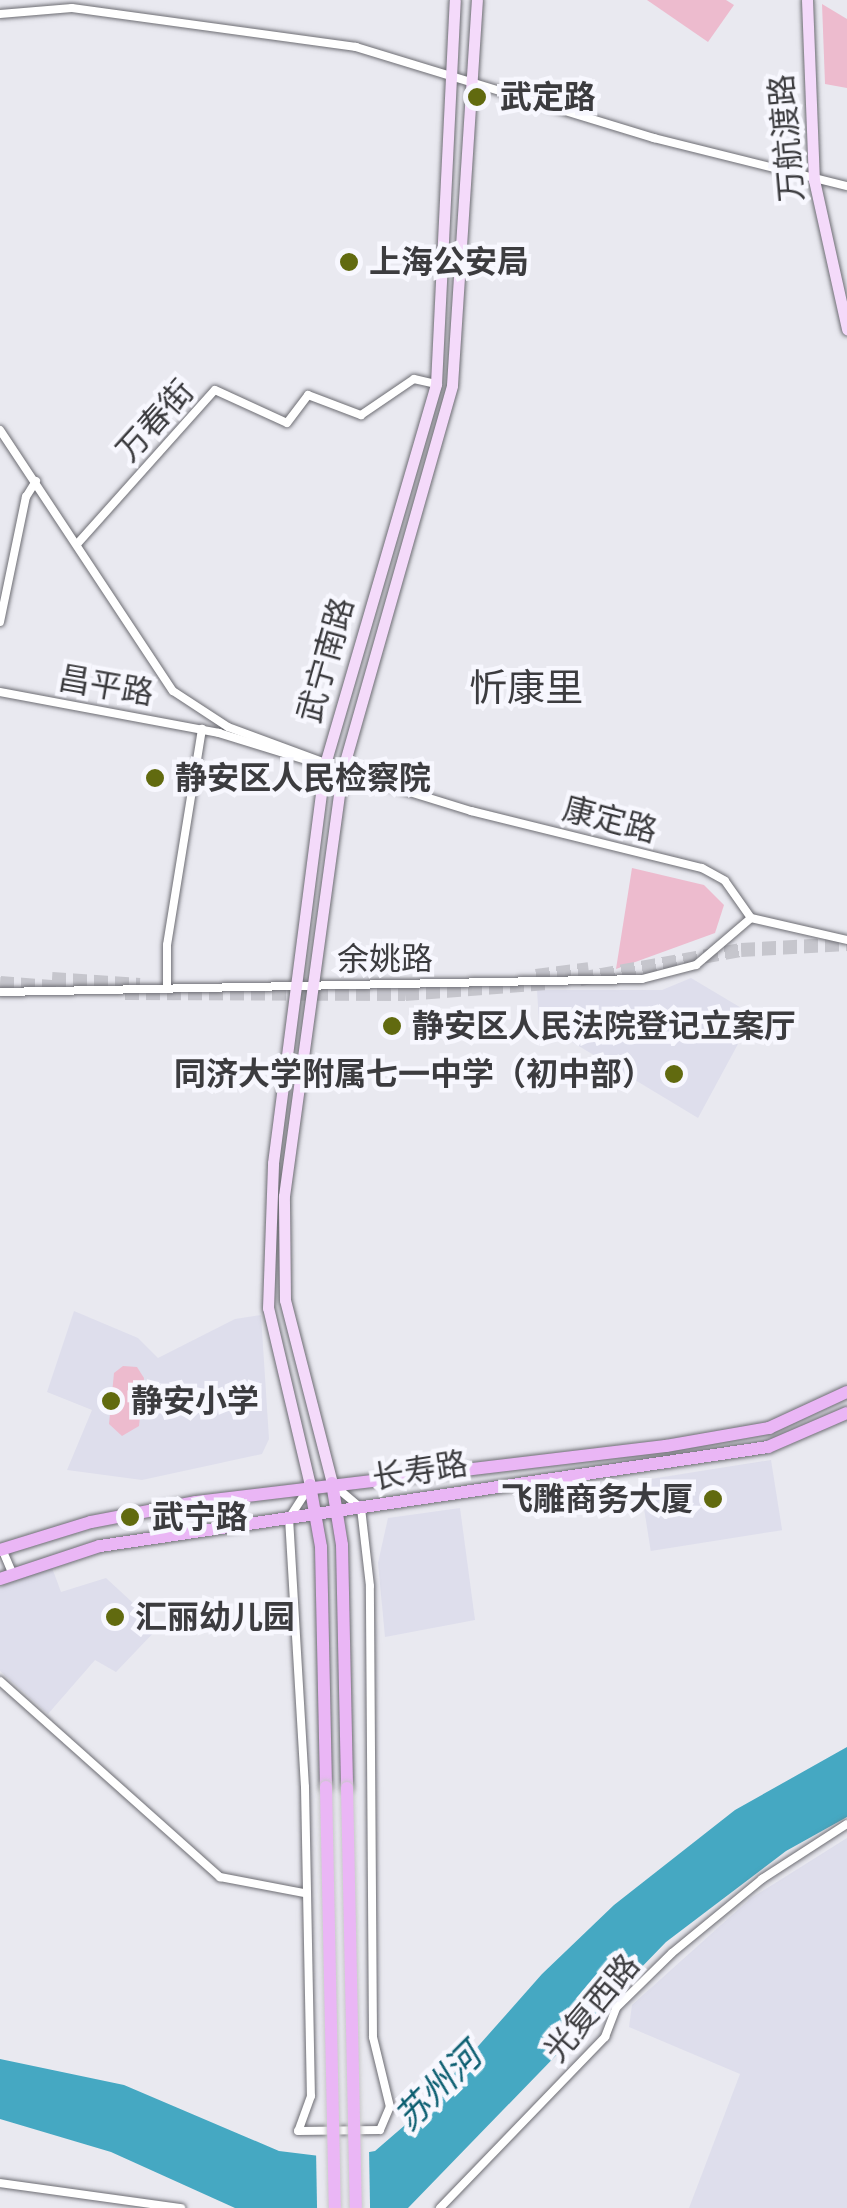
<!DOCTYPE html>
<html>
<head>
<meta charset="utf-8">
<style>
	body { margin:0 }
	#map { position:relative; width:847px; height:2208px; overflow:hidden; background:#e9e9f0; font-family:"Public Sans","Noto Sans SC",sans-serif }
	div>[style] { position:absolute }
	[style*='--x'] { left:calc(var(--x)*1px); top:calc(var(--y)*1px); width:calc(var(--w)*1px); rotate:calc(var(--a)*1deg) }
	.built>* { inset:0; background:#dedeec; transform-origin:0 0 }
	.green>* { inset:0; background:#edbbce }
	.water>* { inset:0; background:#45a8c2 }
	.pier>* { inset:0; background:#e9e9f0; transform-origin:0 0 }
	.highway-tunnel>* { height:14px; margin-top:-7px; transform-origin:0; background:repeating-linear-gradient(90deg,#c6c6cd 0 14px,transparent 0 21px) }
	.roads { filter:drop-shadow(0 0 2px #6d6d73) drop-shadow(0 0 2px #6d6d73) }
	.street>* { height:8px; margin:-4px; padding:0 4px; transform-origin:4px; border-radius:4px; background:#fff }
	.secondary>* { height:11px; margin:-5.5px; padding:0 5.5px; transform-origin:5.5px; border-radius:5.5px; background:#f4dafa }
	.primary>* { height:12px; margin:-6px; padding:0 6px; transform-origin:6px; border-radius:6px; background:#eab6f5 }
	.bridges { filter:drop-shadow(0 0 2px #c8c8c9) drop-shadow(0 0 2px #c8c8c9) }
	.primary-bridge>* { height:12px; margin:-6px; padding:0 6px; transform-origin:6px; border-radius:6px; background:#eab6f5 }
	.dots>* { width:28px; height:28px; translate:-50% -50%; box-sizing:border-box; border:5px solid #f7f7fe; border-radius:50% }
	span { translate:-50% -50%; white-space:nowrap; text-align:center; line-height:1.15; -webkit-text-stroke:9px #f7f7fe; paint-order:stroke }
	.poi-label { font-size:32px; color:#3c3c3f; font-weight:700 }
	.left { translate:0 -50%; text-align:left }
	.right { translate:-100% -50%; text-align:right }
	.street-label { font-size:32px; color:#3c3c3f }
	.water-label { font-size:35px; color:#0e6072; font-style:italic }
	.quarter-label { font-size:38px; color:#3c3c3f }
</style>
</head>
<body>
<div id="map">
	<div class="built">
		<div style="clip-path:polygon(691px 978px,743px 1009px,745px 1031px,698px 1118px,539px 1022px,537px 990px,662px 990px)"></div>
		<div style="clip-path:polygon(74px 1311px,138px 1338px,158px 1358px,235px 1319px,261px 1315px,269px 1439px,262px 1454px,142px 1480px,67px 1470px,92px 1410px,47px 1392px)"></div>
		<div style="left:771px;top:1460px;width:71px;height:133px;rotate:81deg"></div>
		<div style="clip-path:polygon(460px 1508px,475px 1620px,385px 1637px,378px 1563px,388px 1518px)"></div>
		<div style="clip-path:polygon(51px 1565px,61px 1592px,106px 1578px,159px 1627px,116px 1672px,95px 1660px,48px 1714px,0 1671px,0 1587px)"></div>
		<div style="clip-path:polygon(847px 1838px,847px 2208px,689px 2208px,740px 2074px,629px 2027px,632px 2005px,751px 1898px)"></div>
	</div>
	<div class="green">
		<div style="clip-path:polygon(647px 0,726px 0,734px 5px,708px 42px)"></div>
		<div style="clip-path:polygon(822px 4px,847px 19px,847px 88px,825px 84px)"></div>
		<div style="clip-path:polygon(632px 868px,704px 885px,724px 905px,715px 933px,616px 969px)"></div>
		<div style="clip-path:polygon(123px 1366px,137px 1367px,144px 1378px,139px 1426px,122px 1436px,109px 1424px,114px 1373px)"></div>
	</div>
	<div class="water">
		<div style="clip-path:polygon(847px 1747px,847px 1817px,786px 1851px,666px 1942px,408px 2208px,235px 2208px,111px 2152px,0 2119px,0 2059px,124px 2085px,279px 2151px,336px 2158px,375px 2151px,419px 2113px,542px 1974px,614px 1905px,735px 1810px)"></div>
	</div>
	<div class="pier">
		<div style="left:369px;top:2148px;width:60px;height:53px;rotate:89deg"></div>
	</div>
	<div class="highway-tunnel">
		<div style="--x:536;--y:976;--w:53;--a:-7.5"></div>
		<div style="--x:52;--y:979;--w:88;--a:3.9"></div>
		<div style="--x:580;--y:979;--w:164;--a:-10.2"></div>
		<div style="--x:741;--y:950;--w:106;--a:-3.2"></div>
		<div style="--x:0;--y:983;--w:64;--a:4.5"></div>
		<div style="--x:125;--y:993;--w:280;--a:0.2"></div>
		<div style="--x:405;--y:994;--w:143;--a:-4.4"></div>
	</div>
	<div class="roads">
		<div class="street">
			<div style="--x:0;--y:14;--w:72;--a:-4.8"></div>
			<div style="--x:72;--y:8;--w:287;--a:7.8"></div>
			<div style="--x:356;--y:47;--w:312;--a:17"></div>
			<div style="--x:654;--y:138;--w:199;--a:14"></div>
			<div style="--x:0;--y:430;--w:313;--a:56.5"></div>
			<div style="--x:173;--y:691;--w:66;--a:33.2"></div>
			<div style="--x:228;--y:727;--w:98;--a:20.3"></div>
			<div style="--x:78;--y:543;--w:205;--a:-48.2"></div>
			<div style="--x:215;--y:390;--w:79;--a:24.6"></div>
			<div style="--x:287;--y:423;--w:35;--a:-53"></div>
			<div style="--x:308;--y:395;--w:57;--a:20.7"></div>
			<div style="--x:361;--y:415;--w:64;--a:-34.2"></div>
			<div style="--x:414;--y:379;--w:23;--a:13"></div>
			<div style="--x:0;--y:622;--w:128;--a:-78.3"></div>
			<div style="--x:26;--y:497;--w:19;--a:-58"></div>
			<div style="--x:0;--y:692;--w:223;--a:10.6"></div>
			<div style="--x:219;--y:733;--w:264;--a:17.2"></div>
			<div style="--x:471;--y:811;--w:238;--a:13.9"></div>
			<div style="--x:702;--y:868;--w:26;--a:29"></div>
			<div style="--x:725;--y:881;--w:45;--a:54.9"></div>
			<div style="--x:751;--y:918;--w:98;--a:12.9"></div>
			<div style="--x:167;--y:988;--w:43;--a:-90"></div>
			<div style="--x:167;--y:945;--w:219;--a:-80.8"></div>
			<div style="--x:0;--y:992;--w:642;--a:-1.16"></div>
			<div style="--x:642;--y:979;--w:56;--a:-14.5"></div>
			<div style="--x:696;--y:965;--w:72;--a:-40.5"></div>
			<div style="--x:308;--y:1489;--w:35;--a:123"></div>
			<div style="--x:289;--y:1518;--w:269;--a:86.6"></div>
			<div style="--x:305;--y:1787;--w:309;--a:88.9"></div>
			<div style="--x:311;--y:2096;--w:37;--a:110"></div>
			<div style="--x:298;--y:2131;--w:82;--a:-0.7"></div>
			<div style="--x:380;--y:2130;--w:25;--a:-67"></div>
			<div style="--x:390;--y:2107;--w:72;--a:-103.7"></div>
			<div style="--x:373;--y:2037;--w:451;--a:-90.4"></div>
			<div style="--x:370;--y:1586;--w:79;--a:-96.6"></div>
			<div style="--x:361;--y:1508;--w:34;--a:-140"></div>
			<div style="--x:2;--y:1549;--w:26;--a:67"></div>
			<div style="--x:0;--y:1681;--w:295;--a:41.7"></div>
			<div style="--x:220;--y:1877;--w:86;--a:10.8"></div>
			<div style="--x:0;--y:2183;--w:183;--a:7.9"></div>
			<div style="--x:440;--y:2208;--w:238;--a:-46"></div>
			<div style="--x:605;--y:2037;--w:31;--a:-69"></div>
			<div style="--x:616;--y:2008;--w:78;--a:-44.5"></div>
			<div style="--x:672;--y:1953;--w:117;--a:-39.4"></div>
			<div style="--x:762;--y:1879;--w:101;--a:-32.9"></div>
		</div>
		<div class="secondary">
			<div style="--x:807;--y:0;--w:180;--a:87.8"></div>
			<div style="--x:814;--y:180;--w:153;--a:77.5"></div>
			<div style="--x:332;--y:1483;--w:189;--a:-104.4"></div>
			<div style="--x:285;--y:1300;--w:104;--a:-90.6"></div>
			<div style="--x:284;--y:1196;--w:428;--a:-82.2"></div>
			<div style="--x:342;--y:772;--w:402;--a:-74.1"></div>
			<div style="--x:452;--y:385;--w:386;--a:-86.3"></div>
			<div style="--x:310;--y:1485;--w:182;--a:-103.3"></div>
			<div style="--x:268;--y:1308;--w:145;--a:-88"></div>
			<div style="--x:273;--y:1163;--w:402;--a:-82.6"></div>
			<div style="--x:325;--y:764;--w:396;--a:-73.7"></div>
			<div style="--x:436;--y:384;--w:384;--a:-87.2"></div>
		</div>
		<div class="primary">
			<div style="--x:332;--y:1483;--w:63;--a:80.8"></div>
			<div style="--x:342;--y:1545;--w:243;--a:88.8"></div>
			<div style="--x:310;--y:1485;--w:63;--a:79.9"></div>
			<div style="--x:321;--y:1547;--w:240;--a:88.8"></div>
			<div style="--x:0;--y:1550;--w:95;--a:-17.1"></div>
			<div style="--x:91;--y:1522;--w:107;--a:-10.8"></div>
			<div style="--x:196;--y:1502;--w:473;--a:-6.8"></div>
			<div style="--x:666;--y:1446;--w:105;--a:-9.9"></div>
			<div style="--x:769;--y:1428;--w:86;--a:-24.8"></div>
			<div style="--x:0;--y:1579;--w:105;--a:-18.3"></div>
			<div style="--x:100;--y:1546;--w:675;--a:-8.43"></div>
			<div style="--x:768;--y:1447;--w:86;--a:-23.3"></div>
		</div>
	</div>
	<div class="bridges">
		<div class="primary-bridge">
			<div style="--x:326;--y:1787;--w:421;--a:88.8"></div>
			<div style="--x:347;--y:1788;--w:420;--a:88.8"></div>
		</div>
	</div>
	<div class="dots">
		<div style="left:477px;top:97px;background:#616a0f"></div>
		<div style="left:349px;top:262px;background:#616a0f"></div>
		<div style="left:155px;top:778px;background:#616a0f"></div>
		<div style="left:392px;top:1026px;background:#616a0f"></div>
		<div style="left:674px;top:1074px;background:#616a0f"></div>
		<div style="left:111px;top:1401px;background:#616a0f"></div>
		<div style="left:713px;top:1499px;background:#616a0f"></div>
		<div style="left:130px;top:1517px;background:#616a0f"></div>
		<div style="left:115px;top:1617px;background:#616a0f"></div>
	</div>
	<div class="poi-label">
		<span class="left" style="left:500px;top:97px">武定路</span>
		<span class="left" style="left:369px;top:262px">上海公安局</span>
		<span class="left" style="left:175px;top:778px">静安区人民检察院</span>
		<span class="left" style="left:412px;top:1026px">静安区人民法院登记立案厅</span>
		<span class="right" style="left:654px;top:1074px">同济大学附属七一中学（初中部）</span>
		<span class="left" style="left:131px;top:1401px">静安小学</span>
		<span class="right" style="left:693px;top:1499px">飞雕商务大厦</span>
		<span class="left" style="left:152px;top:1517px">武宁路</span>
		<span class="left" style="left:135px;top:1617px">汇丽幼儿园</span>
	</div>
	<div class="street-label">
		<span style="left:787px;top:138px;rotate:-95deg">万航渡路</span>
		<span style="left:155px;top:421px;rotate:-48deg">万春街</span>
		<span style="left:326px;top:660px;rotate:-74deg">武宁南路</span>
		<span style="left:106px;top:686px;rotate:10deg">昌平路</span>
		<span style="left:610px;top:820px;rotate:15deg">康定路</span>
		<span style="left:385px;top:959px">余姚路</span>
		<span style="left:420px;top:1471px;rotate:-9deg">长寿路</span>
		<span style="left:592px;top:2008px;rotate:-50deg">光复西路</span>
	</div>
	<div class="water-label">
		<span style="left:438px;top:2087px;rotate:-45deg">苏州河</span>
	</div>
	<div class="quarter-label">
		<span style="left:526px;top:688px">忻康里</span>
	</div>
</div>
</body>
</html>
